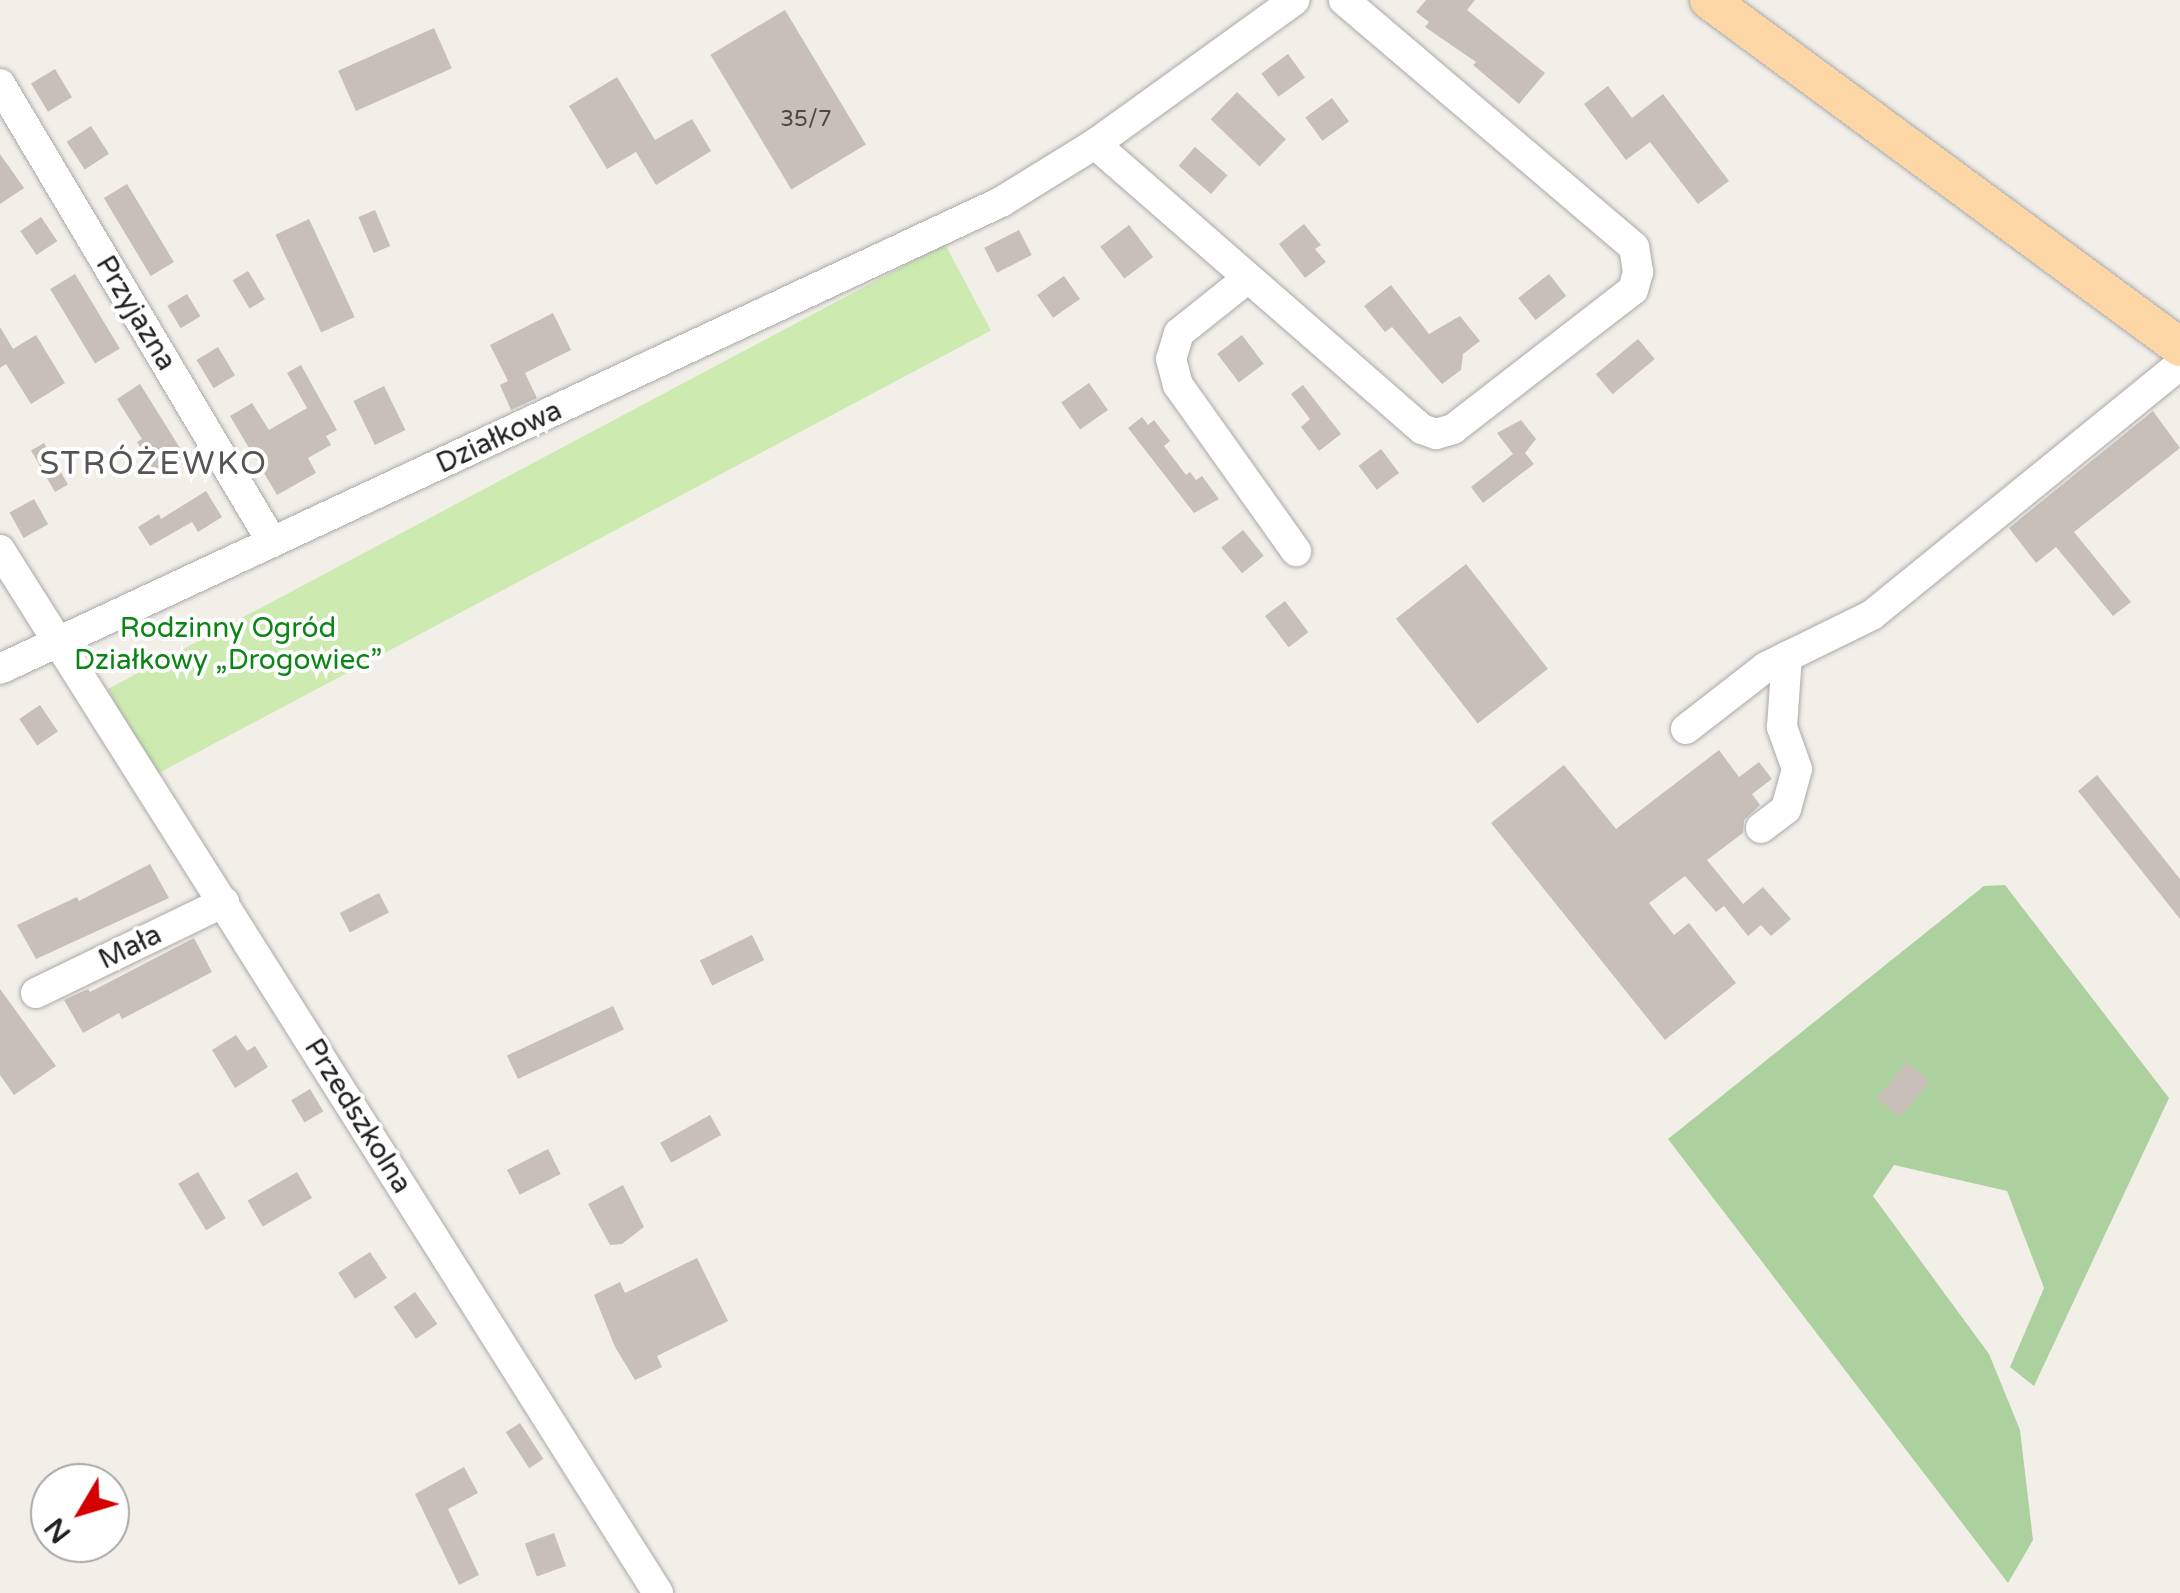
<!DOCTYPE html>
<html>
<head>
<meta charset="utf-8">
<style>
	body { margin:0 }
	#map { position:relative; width:2180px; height:1593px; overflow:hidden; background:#f2efe9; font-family:"Varela Round",sans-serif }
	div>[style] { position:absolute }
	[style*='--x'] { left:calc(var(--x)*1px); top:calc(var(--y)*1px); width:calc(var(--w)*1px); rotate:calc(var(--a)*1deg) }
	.grass>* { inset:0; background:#cdebb0; transform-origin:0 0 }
	.forest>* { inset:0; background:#add19e }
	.building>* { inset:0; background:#c7bfb8; transform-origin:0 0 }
	.roads { filter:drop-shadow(0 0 2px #a9a9a9) drop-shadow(0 0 2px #a9a9a9) }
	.minor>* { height:30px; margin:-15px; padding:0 15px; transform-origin:15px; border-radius:15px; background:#fff }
	.major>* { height:38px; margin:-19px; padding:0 19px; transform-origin:19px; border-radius:19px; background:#fcd6a4 }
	span { translate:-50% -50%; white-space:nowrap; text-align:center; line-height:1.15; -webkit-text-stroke:8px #fff; paint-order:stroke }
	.number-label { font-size:22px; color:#4b4948 }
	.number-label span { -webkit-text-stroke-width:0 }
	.street-label { font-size:28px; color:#222 }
	.park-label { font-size:28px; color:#0c8416 }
	.quarter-label { font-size:32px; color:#555; letter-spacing:2.5px }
	.north { position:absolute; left:30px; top:1463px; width:100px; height:100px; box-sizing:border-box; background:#fff; border:2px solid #a7a7a7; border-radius:50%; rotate:232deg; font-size:28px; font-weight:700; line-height:40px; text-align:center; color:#222 }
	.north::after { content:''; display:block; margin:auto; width:35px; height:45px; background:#d40000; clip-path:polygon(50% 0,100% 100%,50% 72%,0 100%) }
</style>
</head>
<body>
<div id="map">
	<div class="grass">
		<div style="left:945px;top:244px;width:98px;height:948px;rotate:62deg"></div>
	</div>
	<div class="forest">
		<div style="clip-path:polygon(2005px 885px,2169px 1098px,2034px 1386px,2010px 1367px,2044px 1288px,2007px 1191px,1894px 1165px,1873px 1196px,1989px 1354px,2020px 1430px,2033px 1540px,2008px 1583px,1668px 1139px,1984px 886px)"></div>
	</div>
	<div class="building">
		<div style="clip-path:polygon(1426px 0,1475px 0,1467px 10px,1545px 73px,1519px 104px,1473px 65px,1476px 62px,1425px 27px,1429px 22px,1416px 12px)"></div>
		<div style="left:785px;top:10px;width:157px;height:87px;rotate:59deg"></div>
		<div style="left:434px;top:28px;width:44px;height:105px;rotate:66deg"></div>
		<div style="left:1288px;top:54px;width:29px;height:33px;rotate:54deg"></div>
		<div style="left:55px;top:69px;width:33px;height:28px;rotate:59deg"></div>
		<div style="clip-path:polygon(617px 77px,655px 140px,692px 119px,711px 151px,656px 185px,636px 152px,607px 169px,569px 106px)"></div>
		<div style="clip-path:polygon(1608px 86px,1632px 118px,1663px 94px,1729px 181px,1698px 204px,1650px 142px,1626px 160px,1584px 104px)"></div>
		<div style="left:1237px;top:92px;width:68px;height:38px;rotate:44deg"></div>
		<div style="left:1332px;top:98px;width:29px;height:33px;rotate:54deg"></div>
		<div style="left:91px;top:126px;width:33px;height:29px;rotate:57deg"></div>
		<div style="left:1195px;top:147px;width:43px;height:25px;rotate:41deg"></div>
		<div style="clip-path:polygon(0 154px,24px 188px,0 204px)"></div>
		<div style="left:127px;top:184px;width:91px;height:27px;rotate:59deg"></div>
		<div style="left:375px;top:210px;width:39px;height:18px;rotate:67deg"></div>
		<div style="left:41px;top:217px;width:29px;height:25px;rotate:56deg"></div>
		<div style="left:309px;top:219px;width:108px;height:37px;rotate:65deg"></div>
		<div style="clip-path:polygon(1304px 224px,1321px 245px,1315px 249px,1326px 262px,1305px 278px,1279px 244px)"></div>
		<div style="left:1129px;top:225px;width:40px;height:36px;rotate:53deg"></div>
		<div style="left:1019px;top:230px;width:28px;height:39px;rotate:63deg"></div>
		<div style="left:248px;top:271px;width:33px;height:18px;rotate:59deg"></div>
		<div style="left:75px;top:274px;width:87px;height:29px;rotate:59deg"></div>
		<div style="left:1549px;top:274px;width:28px;height:39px;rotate:52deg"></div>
		<div style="left:1064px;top:276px;width:28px;height:33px;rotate:55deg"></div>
		<div style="clip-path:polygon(1391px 285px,1429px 334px,1460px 316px,1480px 341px,1463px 354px,1461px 370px,1442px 384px,1392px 327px,1385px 332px,1364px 306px)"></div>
		<div style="left:187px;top:294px;width:26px;height:23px;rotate:59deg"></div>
		<div style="clip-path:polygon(553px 313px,571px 350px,525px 373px,537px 398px,511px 410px,500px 385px,508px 381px,490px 345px)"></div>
		<div style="clip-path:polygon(0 327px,13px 349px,36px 335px,65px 383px,31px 404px,6px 364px,0 368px)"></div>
		<div style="left:1242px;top:335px;width:36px;height:31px;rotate:53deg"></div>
		<div style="left:1638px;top:339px;width:26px;height:55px;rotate:50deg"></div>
		<div style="left:218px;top:347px;width:33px;height:25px;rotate:59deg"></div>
		<div style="clip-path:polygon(301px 365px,337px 430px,326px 436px,331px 445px,308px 458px,316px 473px,277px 495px,230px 416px,252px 403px,269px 430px,307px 408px,287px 373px)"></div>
		<div style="left:1089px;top:383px;width:33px;height:34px;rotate:55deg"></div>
		<div style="clip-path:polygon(140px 384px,185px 456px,156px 474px,137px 442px,142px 439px,117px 399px)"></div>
		<div style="clip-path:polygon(1303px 385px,1341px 434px,1319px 451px,1301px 427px,1310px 419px,1291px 394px)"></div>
		<div style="left:384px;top:386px;width:49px;height:34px;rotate:64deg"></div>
		<div style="clip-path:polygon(2153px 411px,2180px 448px,2074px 532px,2131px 602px,2113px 616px,2056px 547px,2036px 563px,2009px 528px)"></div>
		<div style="clip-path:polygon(1142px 417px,1148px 425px,1154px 420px,1170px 441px,1164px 446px,1186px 475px,1190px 472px,1196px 480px,1202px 476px,1219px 499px,1194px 513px,1128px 428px)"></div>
		<div style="clip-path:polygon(1521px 420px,1536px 439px,1525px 453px,1534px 464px,1483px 503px,1471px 487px,1513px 454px,1497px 433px)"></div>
		<div style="left:44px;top:443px;width:48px;height:15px;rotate:60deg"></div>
		<div style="left:1381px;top:449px;width:30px;height:28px;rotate:53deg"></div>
		<div style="clip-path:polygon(206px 491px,222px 517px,198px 532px,192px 522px,150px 546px,138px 527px,159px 514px,161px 519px)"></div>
		<div style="left:34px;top:499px;width:29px;height:28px;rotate:61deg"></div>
		<div style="left:1243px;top:530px;width:33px;height:28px;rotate:51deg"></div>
		<div style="left:1466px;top:564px;width:133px;height:89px;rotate:52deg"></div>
		<div style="left:1285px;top:601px;width:39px;height:25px;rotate:53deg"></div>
		<div style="left:40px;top:705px;width:32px;height:25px;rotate:56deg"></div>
		<div style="clip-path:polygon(1719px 750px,1739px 777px,1759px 762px,1772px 779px,1752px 794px,1760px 805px,1744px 820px,1743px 833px,1707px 860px,1743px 904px,1763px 887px,1791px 919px,1771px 936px,1761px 925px,1748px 936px,1724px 906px,1716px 912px,1685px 876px,1649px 903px,1674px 935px,1689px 923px,1736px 983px,1665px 1040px,1491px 823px,1564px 765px,1616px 829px)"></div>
		<div style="clip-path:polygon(2097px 775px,2180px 879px,2180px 919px,2078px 791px)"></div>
		<div style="clip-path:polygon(150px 864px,169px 898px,36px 959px,17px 925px,77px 897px,79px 901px)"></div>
		<div style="left:379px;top:893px;width:22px;height:44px;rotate:63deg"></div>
		<div style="left:752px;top:935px;width:28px;height:58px;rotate:64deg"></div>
		<div style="clip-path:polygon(194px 938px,212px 972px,122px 1019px,119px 1013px,83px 1033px,64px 1000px,88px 989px,90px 992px)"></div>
		<div style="clip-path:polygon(0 989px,56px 1066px,14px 1095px,0 1075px)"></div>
		<div style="left:613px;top:1006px;width:26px;height:117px;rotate:65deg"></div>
		<div style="clip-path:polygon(236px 1035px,247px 1051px,255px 1046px,268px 1067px,235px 1088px,212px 1050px)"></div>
		<div style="left:1907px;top:1062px;width:30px;height:47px;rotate:40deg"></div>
		<div style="left:310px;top:1089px;width:26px;height:22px;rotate:59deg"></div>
		<div style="left:710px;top:1115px;width:23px;height:57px;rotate:61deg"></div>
		<div style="left:548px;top:1149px;width:28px;height:46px;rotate:63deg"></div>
		<div style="left:198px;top:1172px;width:54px;height:23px;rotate:59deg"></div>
		<div style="left:297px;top:1172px;width:30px;height:57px;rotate:60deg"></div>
		<div style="clip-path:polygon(623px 1185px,644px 1227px,622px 1244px,610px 1245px,588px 1204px)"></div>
		<div style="left:370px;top:1252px;width:31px;height:38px;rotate:57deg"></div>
		<div style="clip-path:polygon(697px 1258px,728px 1321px,657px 1356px,662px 1367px,635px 1380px,615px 1347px,594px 1295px,620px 1282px,625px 1293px)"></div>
		<div style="left:415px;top:1292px;width:39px;height:26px;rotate:55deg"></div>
		<div style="left:520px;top:1423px;width:43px;height:17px;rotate:57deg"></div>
		<div style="clip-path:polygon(464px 1467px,478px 1493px,448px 1509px,479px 1575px,459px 1585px,415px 1494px)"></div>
		<div style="left:554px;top:1533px;width:35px;height:31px;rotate:70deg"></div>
	</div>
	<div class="roads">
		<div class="minor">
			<div style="--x:0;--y:84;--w:533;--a:59.29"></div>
			<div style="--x:1095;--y:144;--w:434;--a:41.1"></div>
			<div style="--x:1422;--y:429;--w:15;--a:20"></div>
			<div style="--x:1436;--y:434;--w:18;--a:-16"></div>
			<div style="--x:1453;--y:429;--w:227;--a:-37.7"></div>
			<div style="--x:1633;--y:290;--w:19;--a:-74"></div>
			<div style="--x:1638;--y:272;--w:25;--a:-99"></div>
			<div style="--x:1634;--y:247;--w:381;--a:-139.6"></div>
			<div style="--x:1248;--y:278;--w:88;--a:141.4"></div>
			<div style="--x:1179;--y:333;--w:27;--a:107"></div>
			<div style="--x:1171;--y:359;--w:27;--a:75"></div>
			<div style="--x:1178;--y:385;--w:204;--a:54.6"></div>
			<div style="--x:0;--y:550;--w:1233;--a:57.75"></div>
			<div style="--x:0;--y:669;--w:1105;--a:-25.01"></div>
			<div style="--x:1001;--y:202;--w:110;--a:-31.7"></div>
			<div style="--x:1095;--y:144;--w:246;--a:-35.8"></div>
			<div style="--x:1686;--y:729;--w:101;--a:-37.8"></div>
			<div style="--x:1766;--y:667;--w:118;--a:-26.1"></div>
			<div style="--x:1872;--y:615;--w:397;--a:-39.1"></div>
			<div style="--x:1761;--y:828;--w:31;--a:-37"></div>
			<div style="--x:1786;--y:809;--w:41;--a:-74.6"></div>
			<div style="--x:1797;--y:769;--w:45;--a:-109.7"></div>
			<div style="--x:1782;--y:727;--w:71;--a:-86"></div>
			<div style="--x:36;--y:993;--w:209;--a:-25.8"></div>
		</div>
		<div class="major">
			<div style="--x:1709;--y:0;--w:585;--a:36.38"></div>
		</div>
	</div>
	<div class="number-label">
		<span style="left:806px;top:120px">35/7</span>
	</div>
	<div class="street-label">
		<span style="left:136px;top:313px;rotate:59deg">Przyjazna</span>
		<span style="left:499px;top:437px;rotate:-25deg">Działkowa</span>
		<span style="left:130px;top:947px;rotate:-26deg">Mała</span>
		<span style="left:358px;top:1116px;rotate:58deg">Przedszkolna</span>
	</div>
	<div class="park-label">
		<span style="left:228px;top:644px">Rodzinny Ogród<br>Działkowy „Drogowiec”</span>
	</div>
	<div class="quarter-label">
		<span style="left:154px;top:464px">STRÓŻEWKO</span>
	</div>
	<div class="north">N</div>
</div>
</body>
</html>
